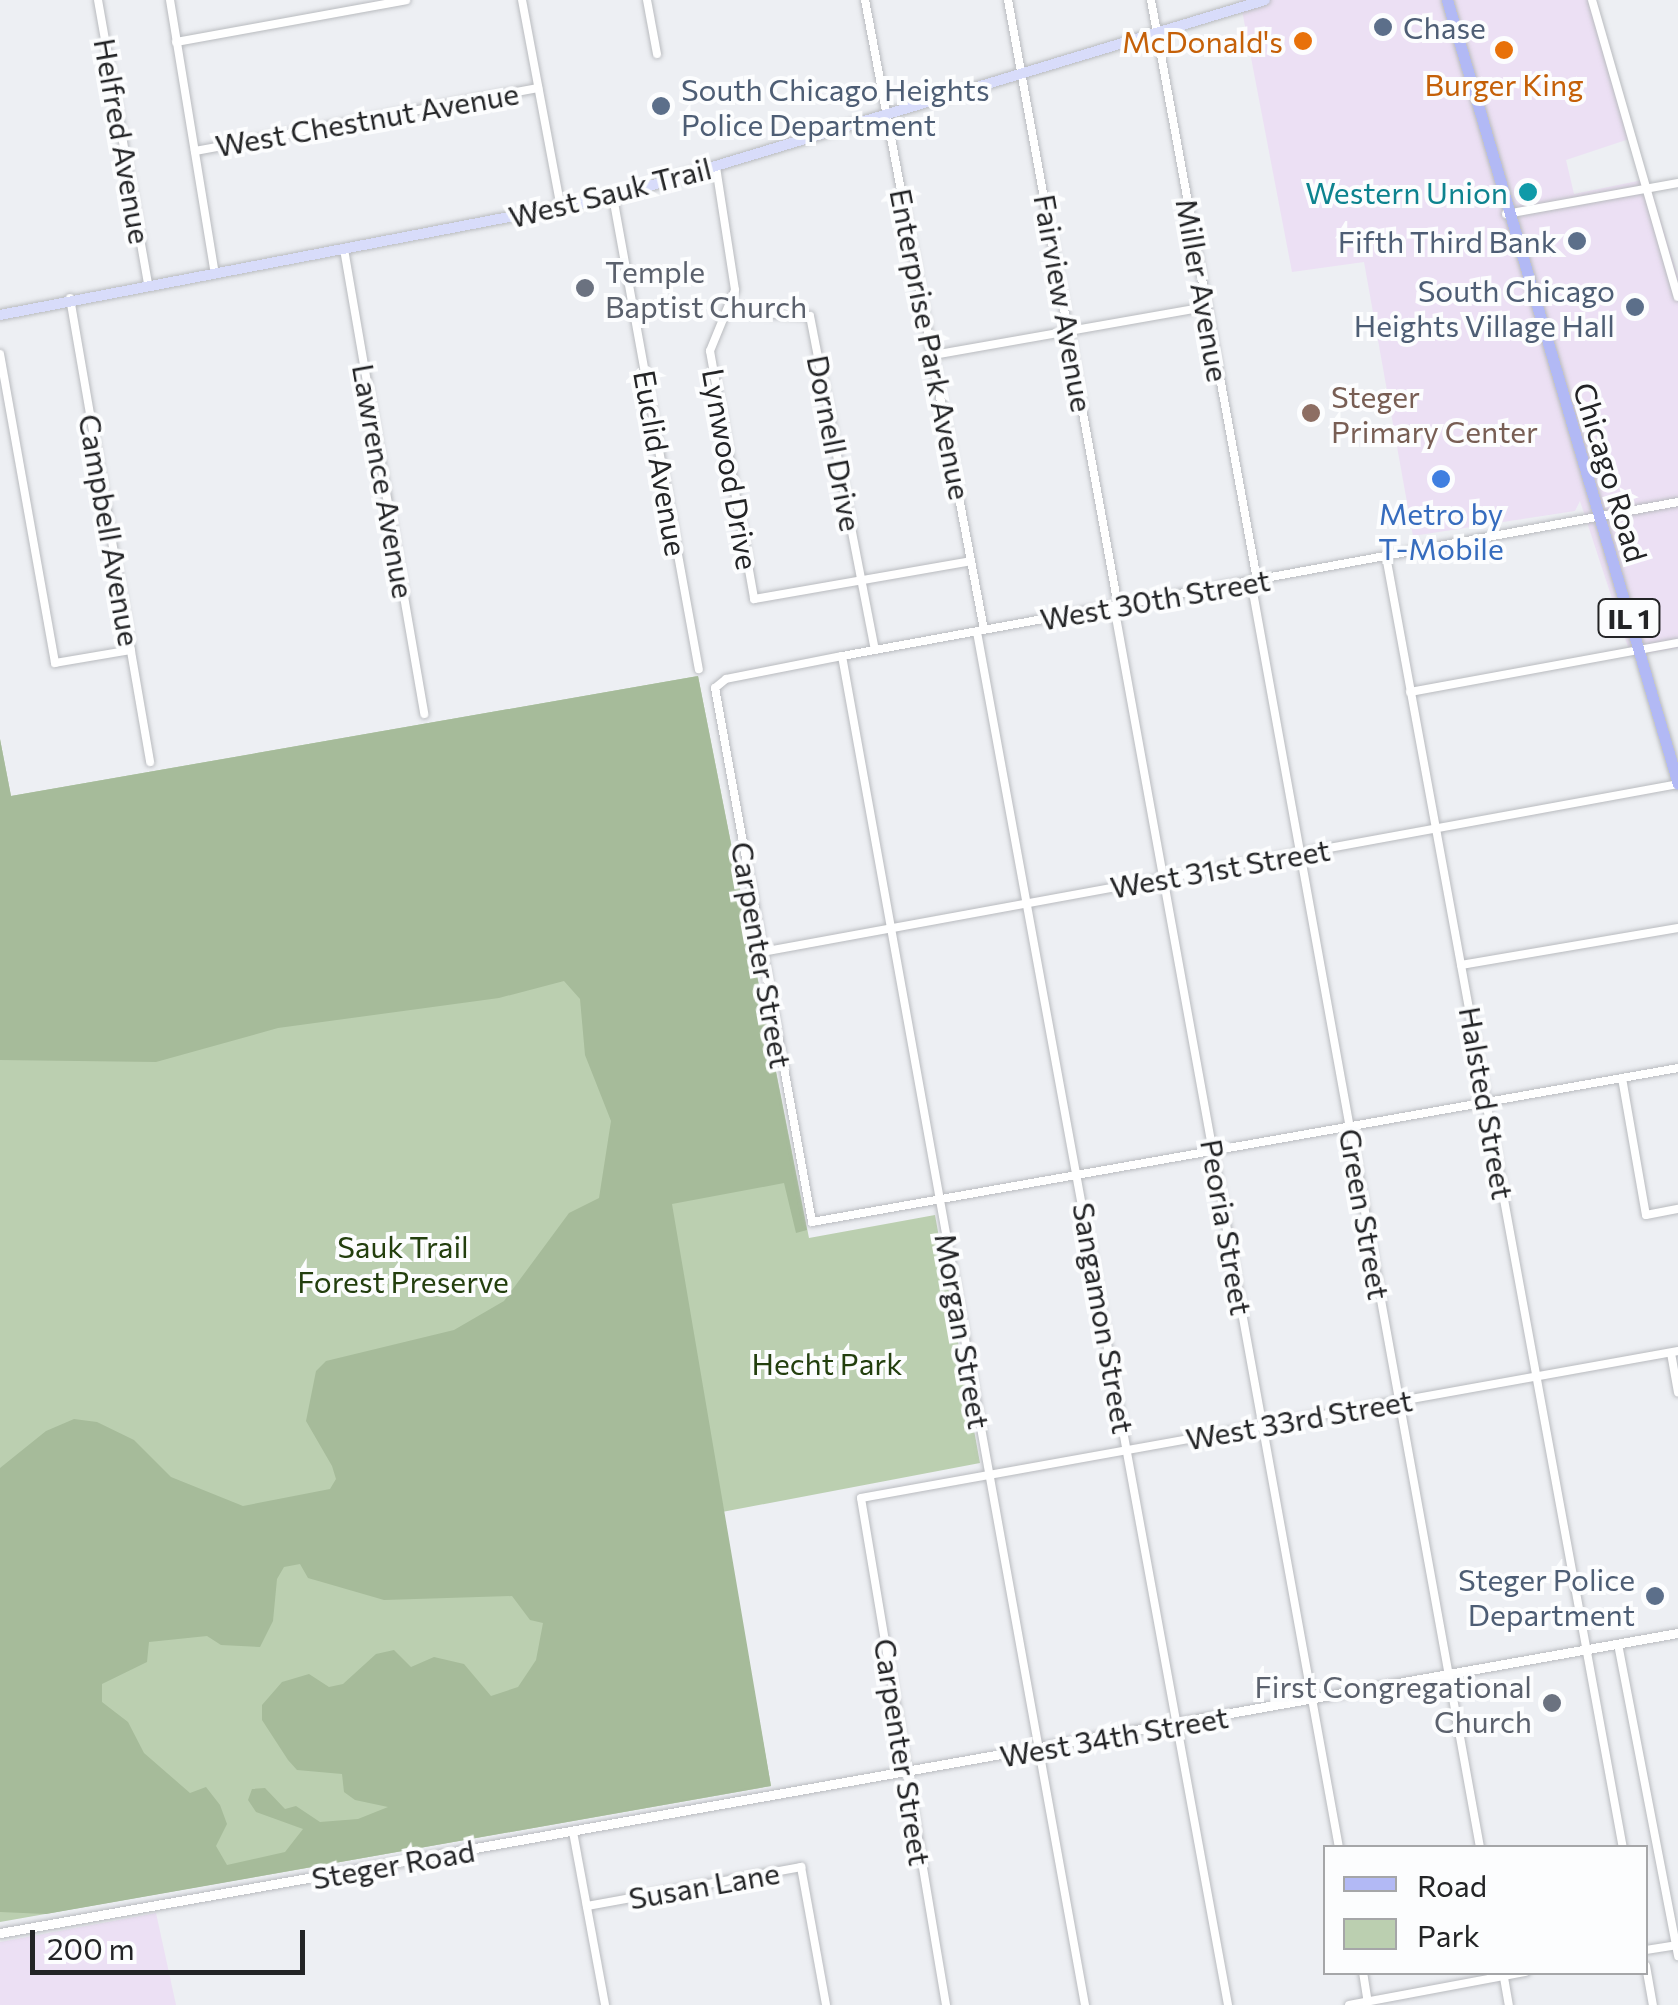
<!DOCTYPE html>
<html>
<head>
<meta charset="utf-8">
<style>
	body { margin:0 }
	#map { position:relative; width:1678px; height:2005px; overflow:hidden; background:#edeff3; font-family:Commissioner,sans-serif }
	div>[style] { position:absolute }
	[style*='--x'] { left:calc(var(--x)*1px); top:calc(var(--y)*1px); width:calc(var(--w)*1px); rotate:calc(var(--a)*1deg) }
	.commercial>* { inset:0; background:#ece0f4 }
	.green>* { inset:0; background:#bbcfb0 }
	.forest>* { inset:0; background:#a6bb9a }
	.roads { filter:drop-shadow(0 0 2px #b9bbbf) drop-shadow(0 0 2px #b9bbbf) }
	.minor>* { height:8px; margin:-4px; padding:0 4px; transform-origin:4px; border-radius:4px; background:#fff }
	.tertiary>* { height:9px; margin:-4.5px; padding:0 4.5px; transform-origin:4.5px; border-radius:4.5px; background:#fff }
	.secondary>* { height:10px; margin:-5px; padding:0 5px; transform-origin:5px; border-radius:5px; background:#d8dcfa }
	.primary>* { height:11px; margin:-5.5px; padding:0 5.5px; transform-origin:5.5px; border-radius:5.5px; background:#b2b9f5 }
	.dots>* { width:28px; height:28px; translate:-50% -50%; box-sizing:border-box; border:5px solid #fcfdfe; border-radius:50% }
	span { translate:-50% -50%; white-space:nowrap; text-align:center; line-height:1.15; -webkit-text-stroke:8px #fcfdfe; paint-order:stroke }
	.shield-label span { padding:2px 8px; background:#fcfdfe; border:2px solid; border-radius:8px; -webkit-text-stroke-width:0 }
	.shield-label { font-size:28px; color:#232426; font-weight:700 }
	.service-label { font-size:30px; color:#4e5e75 }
	.left { translate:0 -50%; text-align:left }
	.right { translate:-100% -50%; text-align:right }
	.food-label { font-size:30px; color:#c56008 }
	.street-label { font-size:30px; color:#232426 }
	.culture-label { font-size:30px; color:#0d838f }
	.worship-label { font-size:30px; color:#5b616d }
	.education-label { font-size:30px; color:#785e54 }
	.shop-label { font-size:30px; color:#366cbe }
	.park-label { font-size:30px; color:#233f0e }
	.legend { position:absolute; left:1323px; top:1845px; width:325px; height:130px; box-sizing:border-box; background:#fcfdfe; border:2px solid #a5a6a8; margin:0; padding:12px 18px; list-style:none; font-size:30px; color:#232426 }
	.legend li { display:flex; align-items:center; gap:20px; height:50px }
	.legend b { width:50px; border:2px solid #a5a6a8 }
	.scale { position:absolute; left:30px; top:1930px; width:275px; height:45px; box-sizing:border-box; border:5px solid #232426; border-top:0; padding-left:12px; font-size:30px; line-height:35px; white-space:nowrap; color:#232426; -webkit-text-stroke:8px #fcfdfe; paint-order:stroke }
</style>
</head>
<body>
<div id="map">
	<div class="commercial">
		<div style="clip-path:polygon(1240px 0,1596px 0,1635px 137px,1566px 160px,1574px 194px,1648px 179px,1678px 276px,1678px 648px,1631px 656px,1580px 501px,1575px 511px,1413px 536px,1364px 262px,1292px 272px)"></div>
		<div style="clip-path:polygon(156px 1913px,176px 2005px,0 2005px,0 1942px)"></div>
	</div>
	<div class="green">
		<div style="clip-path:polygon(698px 676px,809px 1238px,935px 1215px,980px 1463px,722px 1512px,771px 1786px,0 1922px,0 739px,11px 796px)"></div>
	</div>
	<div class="forest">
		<div style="clip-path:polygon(evenodd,698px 676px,807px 1230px,796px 1233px,784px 1183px,672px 1204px,771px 1786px,46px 1914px,0 1912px,0 1468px,46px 1431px,74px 1419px,97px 1422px,134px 1440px,171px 1477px,243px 1506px,330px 1489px,336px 1479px,332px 1466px,306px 1421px,316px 1371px,326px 1361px,454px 1330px,504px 1301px,569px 1213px,599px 1198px,611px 1121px,585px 1055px,580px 999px,564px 981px,499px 998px,278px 1028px,156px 1062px,0 1060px,0 739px,11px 796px,698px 676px,300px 1564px,308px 1578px,384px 1600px,512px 1596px,530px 1620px,543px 1623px,536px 1660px,518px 1687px,491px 1696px,464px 1664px,434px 1657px,411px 1667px,394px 1650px,376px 1654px,343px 1684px,329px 1687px,309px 1674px,282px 1682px,262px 1705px,262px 1720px,288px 1760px,297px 1770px,342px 1774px,344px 1792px,355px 1800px,388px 1807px,358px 1819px,320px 1822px,296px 1806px,285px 1809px,265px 1788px,252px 1789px,248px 1800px,256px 1812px,303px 1829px,285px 1852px,227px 1865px,216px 1846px,227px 1824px,220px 1805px,206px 1787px,190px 1793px,144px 1753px,128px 1722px,102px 1702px,102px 1684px,147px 1662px,149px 1642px,207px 1636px,221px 1645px,260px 1647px,273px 1621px,277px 1579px,284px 1567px,300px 1564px)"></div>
	</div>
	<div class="roads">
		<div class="minor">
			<div style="--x:98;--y:0;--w:287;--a:80"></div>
			<div style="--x:170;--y:0;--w:274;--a:80.7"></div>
			<div style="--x:522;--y:0;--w:212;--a:79.4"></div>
			<div style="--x:647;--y:0;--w:55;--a:79.5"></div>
			<div style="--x:865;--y:0;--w:641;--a:79.3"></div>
			<div style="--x:1008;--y:0;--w:616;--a:79.71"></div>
			<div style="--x:1151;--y:0;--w:590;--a:79.64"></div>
			<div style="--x:1592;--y:0;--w:309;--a:73.9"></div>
			<div style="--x:176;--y:42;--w:234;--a:-10.3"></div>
			<div style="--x:195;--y:151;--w:349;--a:-10.4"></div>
			<div style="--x:716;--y:167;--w:124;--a:81.2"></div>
			<div style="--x:735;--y:290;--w:66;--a:112.3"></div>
			<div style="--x:710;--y:351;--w:252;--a:79.9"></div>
			<div style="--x:754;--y:599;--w:220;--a:-9.9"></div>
			<div style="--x:613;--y:197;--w:480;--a:79.7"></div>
			<div style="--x:1506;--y:214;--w:175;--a:-10.2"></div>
			<div style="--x:344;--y:249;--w:472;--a:80.2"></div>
			<div style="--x:70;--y:298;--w:471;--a:80.2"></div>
			<div style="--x:730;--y:311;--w:80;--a:3.6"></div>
			<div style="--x:810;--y:316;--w:340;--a:79"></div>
			<div style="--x:0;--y:354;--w:314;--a:79.9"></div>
			<div style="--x:55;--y:663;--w:77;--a:-9.7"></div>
			<div style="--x:933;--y:355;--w:276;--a:-10"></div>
			<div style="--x:1678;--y:502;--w:850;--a:169.56"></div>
			<div style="--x:842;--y:656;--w:118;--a:168.8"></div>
			<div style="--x:726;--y:679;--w:14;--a:141"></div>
			<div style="--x:715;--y:688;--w:543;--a:79.7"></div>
			<div style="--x:812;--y:1222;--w:880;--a:-10.08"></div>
			<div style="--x:1386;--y:556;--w:1314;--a:79.61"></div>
			<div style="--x:1251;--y:581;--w:1288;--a:79.75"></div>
			<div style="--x:1114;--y:606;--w:1262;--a:79.73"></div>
			<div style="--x:977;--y:632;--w:1396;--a:79.64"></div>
			<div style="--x:842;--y:656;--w:1371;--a:79.79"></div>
			<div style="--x:1410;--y:692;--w:272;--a:-10.4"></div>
			<div style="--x:762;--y:952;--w:931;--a:-10.39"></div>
			<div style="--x:1461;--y:965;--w:220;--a:-9.7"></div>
			<div style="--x:1622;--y:1078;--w:139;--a:80.1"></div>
			<div style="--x:1646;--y:1215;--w:33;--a:-11"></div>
			<div style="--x:1671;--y:1353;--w:40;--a:80"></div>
			<div style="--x:1618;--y:1644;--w:318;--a:79.1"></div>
			<div style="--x:573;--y:1832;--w:176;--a:79.5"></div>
			<div style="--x:587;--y:1906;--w:218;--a:-10.3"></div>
			<div style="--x:801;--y:1867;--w:140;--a:79.7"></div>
			<div style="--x:1646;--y:1950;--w:32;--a:-9"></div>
			<div style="--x:1646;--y:1966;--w:40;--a:80"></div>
			<div style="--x:1363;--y:1972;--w:30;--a:81"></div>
			<div style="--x:1503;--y:1972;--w:34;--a:80"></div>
			<div style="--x:946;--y:2005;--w:514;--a:-99.52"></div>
			<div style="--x:861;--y:1498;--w:830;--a:-10.2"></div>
			<div style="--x:1349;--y:2005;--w:180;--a:-10.6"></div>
		</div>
		<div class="tertiary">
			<div style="--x:0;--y:1933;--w:1705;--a:-10.14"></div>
		</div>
		<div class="secondary">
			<div style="--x:0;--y:315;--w:624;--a:-10.9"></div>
			<div style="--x:613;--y:197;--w:681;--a:-16.81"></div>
		</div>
		<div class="primary">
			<div style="--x:1447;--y:0;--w:817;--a:73.58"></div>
		</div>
	</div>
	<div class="dots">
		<div style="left:1383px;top:27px;background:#5c6f8a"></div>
		<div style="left:1303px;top:41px;background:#e8710a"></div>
		<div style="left:1504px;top:50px;background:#e8710a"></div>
		<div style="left:661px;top:106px;background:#5c6f8a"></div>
		<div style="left:1528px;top:192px;background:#0f9aa8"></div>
		<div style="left:1577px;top:241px;background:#5c6f8a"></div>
		<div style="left:585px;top:288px;background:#6b7280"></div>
		<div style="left:1635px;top:307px;background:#5c6f8a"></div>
		<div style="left:1311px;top:413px;background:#8d6e63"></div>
		<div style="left:1441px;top:479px;background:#3f7fe0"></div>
		<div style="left:1655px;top:1596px;background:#5c6f8a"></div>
		<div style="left:1552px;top:1703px;background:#6b7280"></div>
	</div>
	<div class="shield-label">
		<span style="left:1629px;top:618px">IL 1</span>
	</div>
	<div class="service-label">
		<span class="left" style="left:1403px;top:27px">Chase</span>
		<span class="left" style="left:681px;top:106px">South Chicago Heights<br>Police Department</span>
		<span class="right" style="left:1557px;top:241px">Fifth Third Bank</span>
		<span class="right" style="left:1615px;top:307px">South Chicago<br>Heights Village Hall</span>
		<span class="right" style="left:1635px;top:1596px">Steger Police<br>Department</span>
	</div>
	<div class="food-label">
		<span class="right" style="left:1283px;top:41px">McDonald's</span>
		<span style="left:1504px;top:84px">Burger King</span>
	</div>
	<div class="street-label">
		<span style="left:367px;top:119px;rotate:-10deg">West Chestnut Avenue</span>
		<span style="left:123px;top:141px;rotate:80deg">Helfred Avenue</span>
		<span style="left:610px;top:192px;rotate:-14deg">West Sauk Trail</span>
		<span style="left:1203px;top:290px;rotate:80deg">Miller Avenue</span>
		<span style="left:1064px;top:303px;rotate:80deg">Fairview Avenue</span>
		<span style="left:931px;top:344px;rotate:79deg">Enterprise Park Avenue</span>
		<span style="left:835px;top:443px;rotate:79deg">Dornell Drive</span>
		<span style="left:661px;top:463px;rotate:80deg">Euclid Avenue</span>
		<span style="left:731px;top:469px;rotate:80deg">Lynwood Drive</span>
		<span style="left:1611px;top:472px;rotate:73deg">Chicago Road</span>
		<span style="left:384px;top:481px;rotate:80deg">Lawrence Avenue</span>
		<span style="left:110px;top:530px;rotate:80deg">Campbell Avenue</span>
		<span style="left:1155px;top:599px;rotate:-10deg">West 30th Street</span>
		<span style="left:1220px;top:868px;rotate:-10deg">West 31st Street</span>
		<span style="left:762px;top:955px;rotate:80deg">Carpenter Street</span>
		<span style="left:1487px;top:1103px;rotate:80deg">Halsted Street</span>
		<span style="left:1365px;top:1214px;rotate:80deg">Green Street</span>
		<span style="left:1227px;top:1227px;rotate:80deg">Peoria Street</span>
		<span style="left:1104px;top:1318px;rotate:80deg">Sangamon Street</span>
		<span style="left:963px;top:1331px;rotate:80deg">Morgan Street</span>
		<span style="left:1299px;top:1419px;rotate:-10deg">West 33rd Street</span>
		<span style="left:1114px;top:1736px;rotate:-10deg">West 34th Street</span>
		<span style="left:903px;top:1752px;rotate:81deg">Carpenter Street</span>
		<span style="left:393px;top:1864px;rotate:-10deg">Steger Road</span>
		<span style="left:704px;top:1885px;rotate:-10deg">Susan Lane</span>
	</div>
	<div class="culture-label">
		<span class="right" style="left:1508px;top:192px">Western Union</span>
	</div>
	<div class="worship-label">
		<span class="left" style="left:605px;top:288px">Temple<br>Baptist Church</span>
		<span class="right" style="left:1532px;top:1703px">First Congregational<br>Church</span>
	</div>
	<div class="education-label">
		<span class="left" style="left:1331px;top:413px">Steger<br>Primary Center</span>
	</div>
	<div class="shop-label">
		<span style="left:1441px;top:530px">Metro by<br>T-Mobile</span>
	</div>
	<div class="park-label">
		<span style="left:403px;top:1263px">Sauk Trail<br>Forest Preserve</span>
		<span style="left:827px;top:1363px">Hecht Park</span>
	</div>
	<ul class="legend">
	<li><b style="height:12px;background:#b2b9f5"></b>Road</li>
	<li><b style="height:28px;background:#bbcfb0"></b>Park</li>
	</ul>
	<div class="scale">200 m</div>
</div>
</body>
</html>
